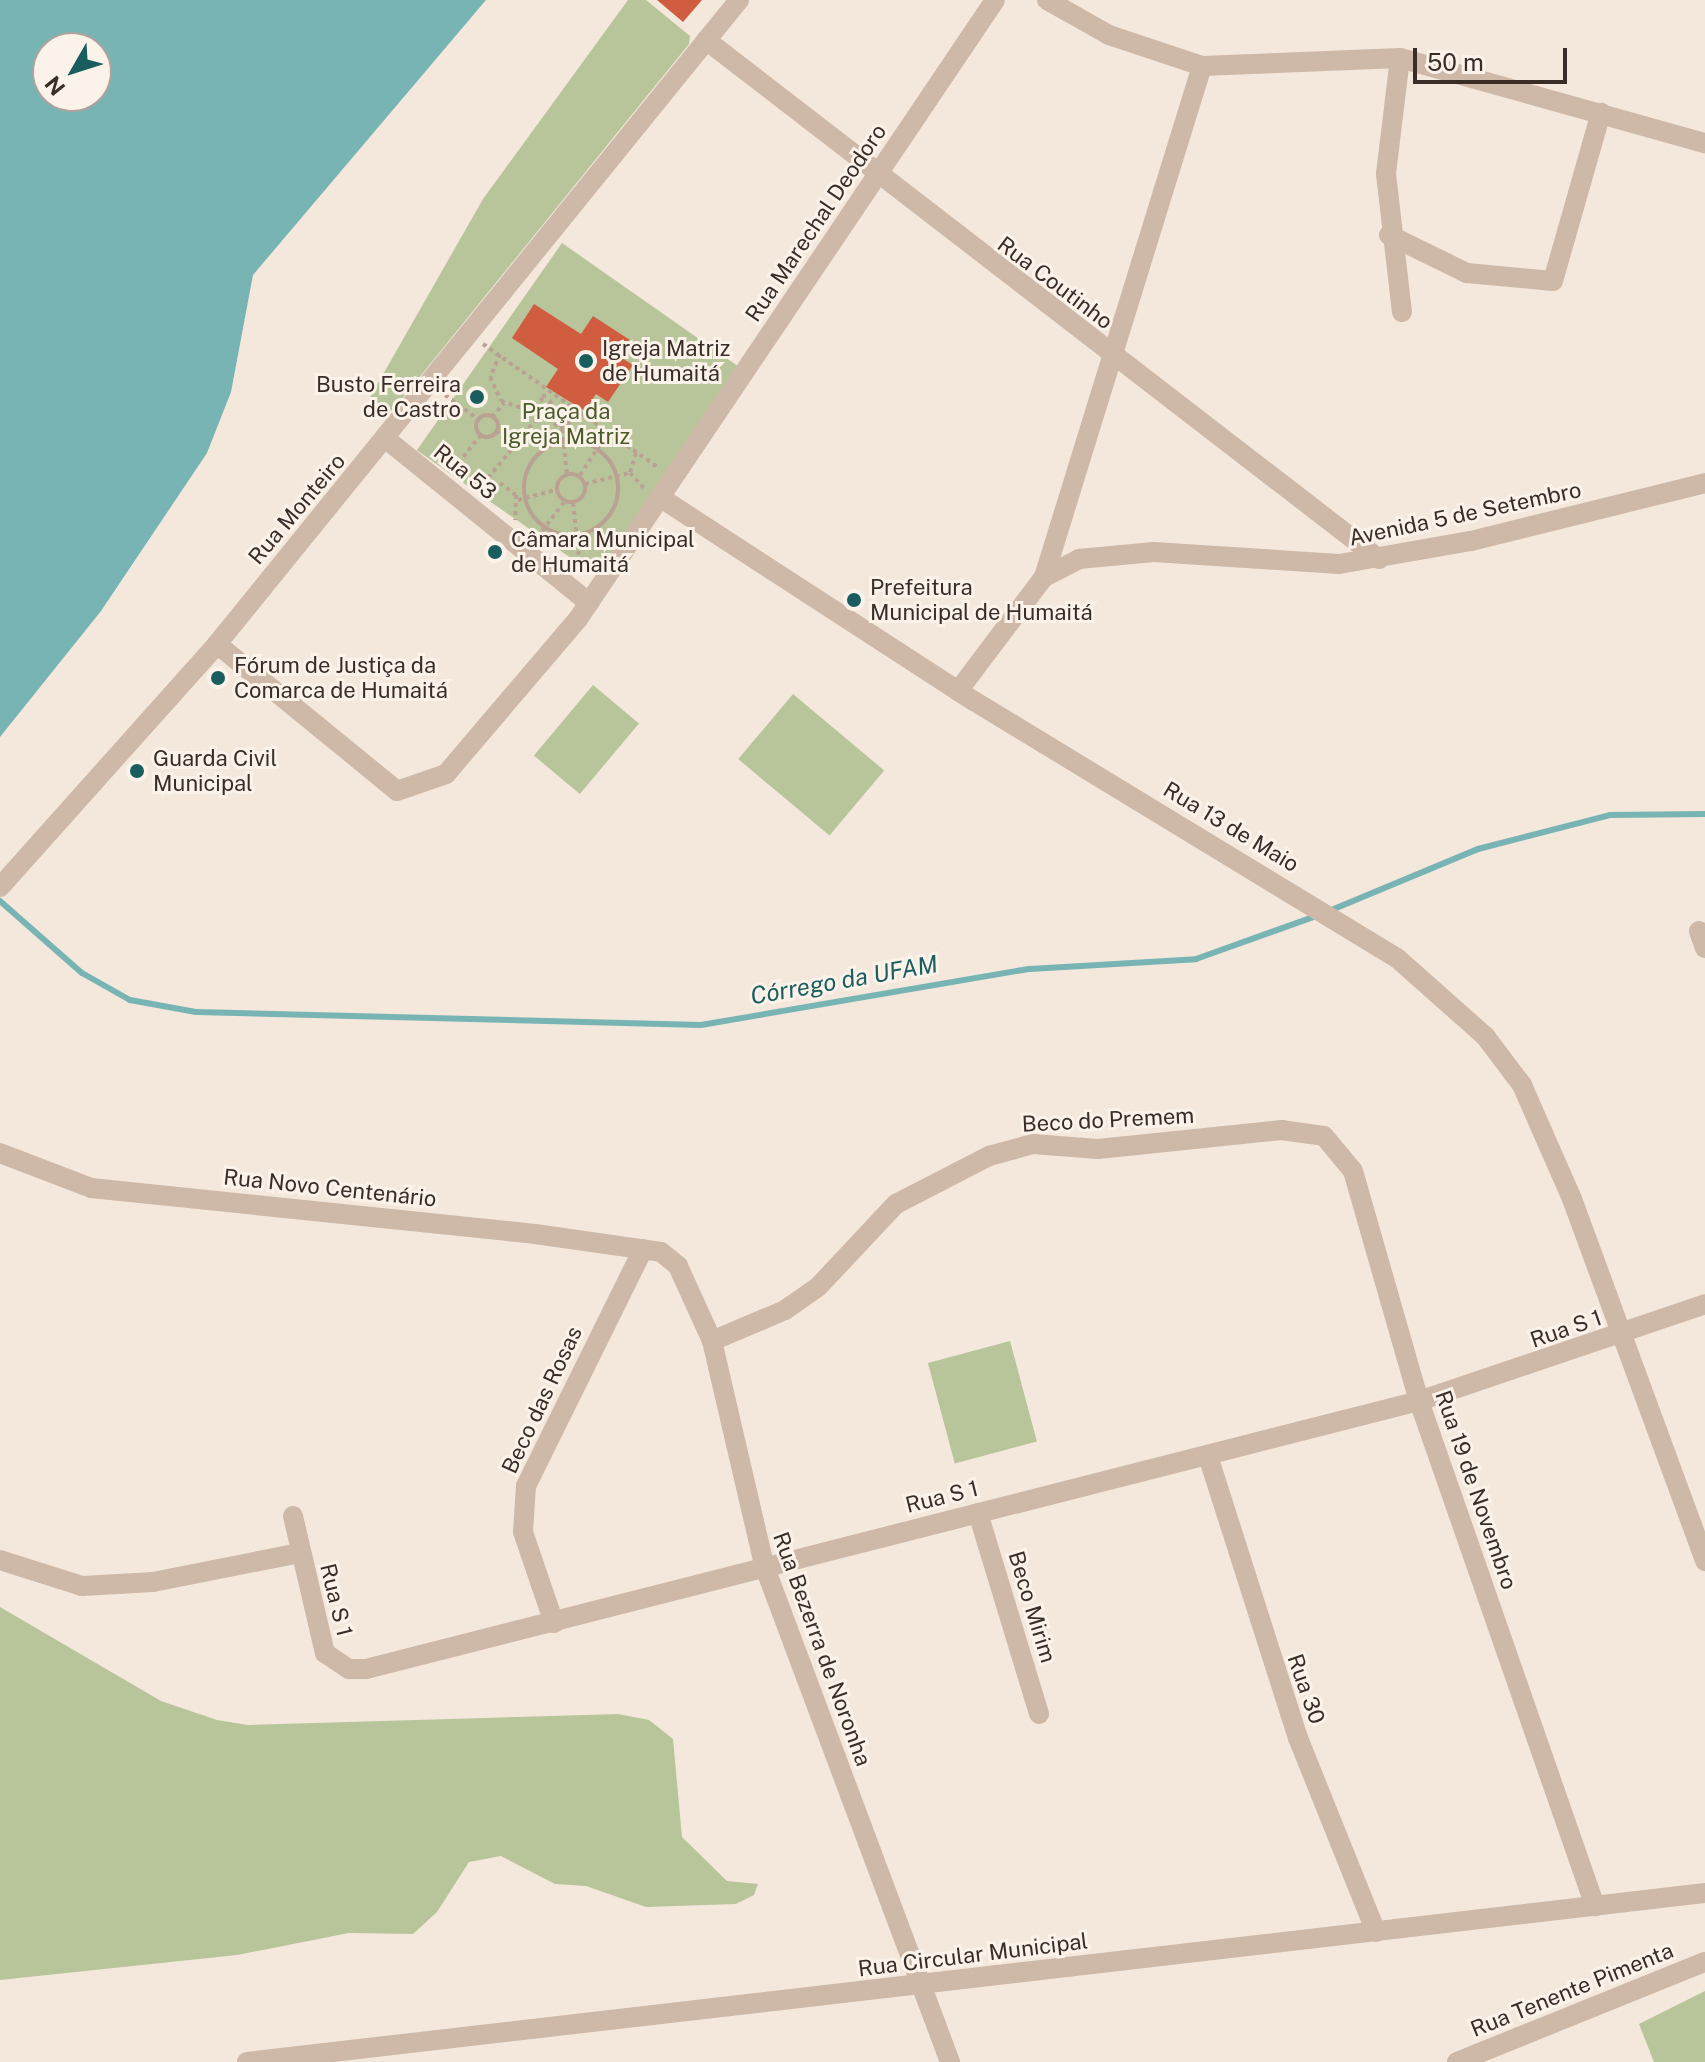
<!DOCTYPE html>
<html>
<head>
<meta charset="utf-8">
<style>
	body { margin:0 }
	#map { position:relative; width:1705px; height:2062px; overflow:hidden; background:#f4e8dc; font-family:"Public Sans",sans-serif }
	div>[style] { position:absolute }
	[style*='--x'] { left:calc(var(--x)*1px); top:calc(var(--y)*1px); width:calc(var(--w)*1px); rotate:calc(var(--a)*1deg) }
	.green>* { inset:0; background:#b8c59b; transform-origin:0 0 }
	.water>* { inset:0; background:#79b4b4 }
	.stream>* { height:6px; margin:-3px; padding:0 3px; transform-origin:3px; border-radius:3px; background:#79b4b4 }
	.building>* { inset:0; background:#d05d3f }
	.path>* { height:4px; margin-top:-2px; transform-origin:0; background:repeating-linear-gradient(90deg,#baa191 0 4px,transparent 0 8px) }
	.path>.ring { margin:-2px; padding:0; box-sizing:content-box; background:none; border:4px solid #baa191; border-radius:50% }
	.street>* { height:20px; margin:-10px; padding:0 10px; transform-origin:10px; border-radius:10px; background:#ceb8a7 }
	.dots>* { width:22px; height:22px; translate:-50% -50%; box-sizing:border-box; border:4px solid #fbf3ea; border-radius:50% }
	span { translate:-50% -50%; white-space:nowrap; text-align:center; line-height:1.15; -webkit-text-stroke:6px #fbf3ea; paint-order:stroke }
	.street-label { font-size:22px; color:#3a2d28 }
	.poi-label { font-size:22px; color:#3a2d28 }
	.left { translate:0 -50%; text-align:left }
	.right { translate:-100% -50%; text-align:right }
	.park-label { font-size:22px; color:#4a5a2a }
	.water-label { font-size:24px; color:#1a5d5f; font-style:italic }
	.north { position:absolute; left:32px; top:32px; width:80px; height:80px; box-sizing:border-box; background:#fbf3ea; border:2px solid #aea49c; border-radius:50%; rotate:231deg; font-size:22px; font-weight:700; line-height:32px; text-align:center; color:#3a2d28 }
	.north::after { content:''; display:block; margin:auto; width:28px; height:36px; background:#1a5d5f; clip-path:polygon(50% 0,100% 100%,50% 72%,0 100%) }
	.scale { position:absolute; left:1413px; top:48px; width:154px; height:36px; box-sizing:border-box; border:4px solid #3a2d28; border-top:0; padding-left:10px; font-size:24px; line-height:28px; white-space:nowrap; color:#3a2d28; -webkit-text-stroke:6px #fbf3ea; paint-order:stroke }
</style>
</head>
<body>
<div id="map">
	<div class="green">
		<div style="clip-path:polygon(628px 0,646px 0,690px 36px,689px 44px,393px 410px,377px 414px,369px 399px,483px 199px)"></div>
		<div style="left:562px;top:243px;width:218px;height:253px;rotate:35deg"></div>
		<div style="left:593px;top:685px;width:60px;height:92px;rotate:40deg"></div>
		<div style="left:793px;top:694px;width:119px;height:85px;rotate:40deg"></div>
		<div style="left:1010px;top:1341px;width:104px;height:85px;rotate:75deg"></div>
		<div style="clip-path:polygon(0 1607px,161px 1701px,217px 1720px,248px 1725px,618px 1714px,649px 1720px,673px 1739px,682px 1837px,727px 1881px,758px 1884px,754px 1895px,736px 1904px,646px 1907px,586px 1886px,555px 1884px,501px 1856px,469px 1862px,437px 1912px,413px 1934px,349px 1933px,237px 1955px,0 1980px)"></div>
		<div style="clip-path:polygon(1705px 1991px,1705px 2062px,1654px 2062px,1639px 2024px)"></div>
	</div>
	<div class="water">
		<div style="clip-path:polygon(evenodd,0 0,486px 0,253px 275px,231px 392px,207px 453px,101px 611px,0 737px,0 0,48px 48px,96px 48px,96px 96px,48px 96px,48px 48px)"></div>
	</div>
	<div class="stream">
		<div style="--x:0;--y:901;--w:109;--a:41.3"></div>
		<div style="--x:82;--y:973;--w:55;--a:29.4"></div>
		<div style="--x:130;--y:1000;--w:67;--a:10.3"></div>
		<div style="--x:196;--y:1012;--w:505;--a:1.47"></div>
		<div style="--x:701;--y:1025;--w:334;--a:-9.7"></div>
		<div style="--x:1030;--y:969;--w:166;--a:-3.4"></div>
		<div style="--x:1196;--y:959;--w:131;--a:-19.7"></div>
		<div style="--x:1329;--y:911;--w:161;--a:-22.6"></div>
		<div style="--x:1478;--y:849;--w:136;--a:-14.4"></div>
		<div style="--x:1610;--y:815;--w:95;--a:-0.6"></div>
	</div>
	<div class="building">
		<div style="clip-path:polygon(657px 0,702px 0,683px 22px)"></div>
		<div style="clip-path:polygon(534px 304px,581px 334px,593px 316px,630px 340px,620px 357px,633px 365px,608px 402px,596px 394px,585px 411px,546px 387px,558px 369px,512px 338px)"></div>
	</div>
	<div class="path">
		<div style="--x:483;--y:344;--w:215;--a:35.2"></div>
		<div style="--x:500;--y:354;--w:25;--a:113"></div>
		<div style="--x:490;--y:377;--w:26;--a:65"></div>
		<div style="--x:501;--y:401;--w:26;--a:18"></div>
		<div style="--x:526;--y:409;--w:21;--a:-31"></div>
		<div style="--x:544;--y:398;--w:8;--a:-90"></div>
		<div style="--x:445;--y:395;--w:41;--a:36"></div>
		<div style="--x:541;--y:414;--w:24;--a:36"></div>
		<div style="--x:560;--y:428;--w:25;--a:-32"></div>
		<div class="ring" style="left:476px;top:415px;width:18px;height:18px"></div>
		<div style="--x:492;--y:417;--w:18;--a:-49"></div>
		<div style="--x:562;--y:429;--w:45;--a:83.7"></div>
		<div style="--x:496;--y:431;--w:22;--a:36"></div>
		<div class="ring" style="left:524px;top:441px;width:90px;height:90px"></div>
		<div style="--x:636;--y:453;--w:21;--a:107"></div>
		<div style="--x:630;--y:473;--w:22;--a:47"></div>
		<div style="--x:453;--y:469;--w:44;--a:-50.5"></div>
		<div class="ring" style="left:557px;top:474px;width:24px;height:24px"></div>
		<div style="--x:580;--y:475;--w:49;--a:-56.6"></div>
		<div style="--x:585;--y:484;--w:45;--a:-14"></div>
		<div style="--x:484;--y:485;--w:16;--a:-7"></div>
		<div style="--x:500;--y:483;--w:20;--a:37"></div>
		<div style="--x:516;--y:495;--w:25;--a:92"></div>
		<div style="--x:478;--y:490;--w:119;--a:-50.4"></div>
		<div style="--x:518;--y:500;--w:39;--a:-15"></div>
		<div style="--x:573;--y:503;--w:54;--a:83.7"></div>
		<div style="--x:537;--y:537;--w:46;--a:-52.1"></div>
		<div style="--x:570;--y:561;--w:25;--a:2"></div>
	</div>
	<div class="street">
		<div style="--x:1047;--y:0;--w:71;--a:29.4"></div>
		<div style="--x:1109;--y:35;--w:98;--a:18.4"></div>
		<div style="--x:1202;--y:66;--w:198;--a:-2.3"></div>
		<div style="--x:1400;--y:58;--w:317;--a:15.6"></div>
		<div style="--x:706;--y:40;--w:850;--a:37.64"></div>
		<div style="--x:1400;--y:58;--w:117;--a:96.9"></div>
		<div style="--x:1386;--y:174;--w:139;--a:83.4"></div>
		<div style="--x:1389;--y:235;--w:87;--a:26"></div>
		<div style="--x:1467;--y:273;--w:86;--a:5.3"></div>
		<div style="--x:1553;--y:281;--w:175;--a:-74.1"></div>
		<div style="--x:386;--y:439;--w:261;--a:38.9"></div>
		<div style="--x:661;--y:498;--w:373;--a:33"></div>
		<div style="--x:974;--y:701;--w:495;--a:31.3"></div>
		<div style="--x:1397;--y:958;--w:118;--a:41.6"></div>
		<div style="--x:1485;--y:1036;--w:61;--a:52.9"></div>
		<div style="--x:1522;--y:1085;--w:124;--a:66.3"></div>
		<div style="--x:1572;--y:1199;--w:386;--a:69.8"></div>
		<div style="--x:1044;--y:577;--w:535;--a:-72.82"></div>
		<div style="--x:217;--y:644;--w:232;--a:39.2"></div>
		<div style="--x:397;--y:791;--w:52;--a:-19.1"></div>
		<div style="--x:446;--y:774;--w:204;--a:-49.6"></div>
		<div style="--x:578;--y:619;--w:746;--a:-56.03"></div>
		<div style="--x:958;--y:691;--w:143;--a:-53"></div>
		<div style="--x:1044;--y:577;--w:39;--a:-27"></div>
		<div style="--x:1079;--y:559;--w:75;--a:-5.3"></div>
		<div style="--x:1154;--y:552;--w:185;--a:3.7"></div>
		<div style="--x:1339;--y:564;--w:134;--a:-9.9"></div>
		<div style="--x:1471;--y:541;--w:241;--a:-13.9"></div>
		<div style="--x:0;--y:887;--w:326;--a:-48.2"></div>
		<div style="--x:217;--y:644;--w:829;--a:-50.97"></div>
		<div style="--x:1699;--y:931;--w:18;--a:71"></div>
		<div style="--x:0;--y:1153;--w:97;--a:21"></div>
		<div style="--x:91;--y:1188;--w:446;--a:5.9"></div>
		<div style="--x:535;--y:1234;--w:127;--a:8.1"></div>
		<div style="--x:661;--y:1252;--w:22;--a:39"></div>
		<div style="--x:678;--y:1266;--w:82;--a:65.6"></div>
		<div style="--x:712;--y:1341;--w:230;--a:76.9"></div>
		<div style="--x:764;--y:1565;--w:531;--a:69.48"></div>
		<div style="--x:712;--y:1341;--w:79;--a:-23"></div>
		<div style="--x:785;--y:1310;--w:40;--a:-34.9"></div>
		<div style="--x:818;--y:1287;--w:114;--a:-46.8"></div>
		<div style="--x:896;--y:1204;--w:105;--a:-27.3"></div>
		<div style="--x:989;--y:1156;--w:46;--a:-15.3"></div>
		<div style="--x:1033;--y:1144;--w:65;--a:4.4"></div>
		<div style="--x:1098;--y:1149;--w:184;--a:-5.9"></div>
		<div style="--x:1281;--y:1130;--w:43;--a:7.9"></div>
		<div style="--x:1324;--y:1136;--w:45;--a:50.4"></div>
		<div style="--x:1353;--y:1171;--w:239;--a:74"></div>
		<div style="--x:1419;--y:1401;--w:535;--a:70.79"></div>
		<div style="--x:1208;--y:1456;--w:296;--a:72.3"></div>
		<div style="--x:1298;--y:1738;--w:209;--a:68.1"></div>
		<div style="--x:978;--y:1513;--w:210;--a:73.1"></div>
		<div style="--x:293;--y:1516;--w:141;--a:76.9"></div>
		<div style="--x:325;--y:1653;--w:29;--a:34"></div>
		<div style="--x:349;--y:1669;--w:17;--a:0"></div>
		<div style="--x:366;--y:1669;--w:1087;--a:-14.28"></div>
		<div style="--x:1419;--y:1401;--w:302;--a:-18.7"></div>
		<div style="--x:0;--y:1560;--w:86;--a:17.6"></div>
		<div style="--x:82;--y:1586;--w:71;--a:-3.2"></div>
		<div style="--x:153;--y:1582;--w:150;--a:-11.2"></div>
		<div style="--x:554;--y:1623;--w:96;--a:-108.8"></div>
		<div style="--x:523;--y:1532;--w:46;--a:-86.3"></div>
		<div style="--x:526;--y:1486;--w:264;--a:-63.7"></div>
		<div style="--x:247;--y:2062;--w:1468;--a:-6.61"></div>
		<div style="--x:1457;--y:2062;--w:267;--a:-22"></div>
	</div>
	<div class="dots">
		<div style="left:586px;top:361px;background:#1a5d5f"></div>
		<div style="left:477px;top:397px;background:#1a5d5f"></div>
		<div style="left:495px;top:552px;background:#1a5d5f"></div>
		<div style="left:854px;top:600px;background:#1a5d5f"></div>
		<div style="left:218px;top:678px;background:#1a5d5f"></div>
		<div style="left:137px;top:771px;background:#1a5d5f"></div>
	</div>
	<div class="street-label">
		<span style="left:816px;top:223px;rotate:-56deg">Rua Marechal Deodoro</span>
		<span style="left:1055px;top:283px;rotate:37deg">Rua Coutinho</span>
		<span style="left:465px;top:472px;rotate:39deg">Rua 53</span>
		<span style="left:297px;top:509px;rotate:-50deg">Rua Monteiro</span>
		<span style="left:1465px;top:514px;rotate:-12deg">Avenida 5 de Setembro</span>
		<span style="left:1231px;top:827px;rotate:31deg">Rua 13 de Maio</span>
		<span style="left:1108px;top:1120px;rotate:-3deg">Beco do Premem</span>
		<span style="left:330px;top:1188px;rotate:6deg">Rua Novo Centenário</span>
		<span style="left:1566px;top:1329px;rotate:-19deg">Rua S 1</span>
		<span style="left:542px;top:1400px;rotate:-65deg">Beco das Rosas</span>
		<span style="left:1476px;top:1490px;rotate:71deg">Rua 19 de Novembro</span>
		<span style="left:942px;top:1497px;rotate:-14deg">Rua S 1</span>
		<span style="left:336px;top:1600px;rotate:76deg">Rua S 1</span>
		<span style="left:1032px;top:1607px;rotate:73deg">Beco Mirim</span>
		<span style="left:822px;top:1649px;rotate:70deg">Rua Bezerra de Noronha</span>
		<span style="left:1306px;top:1689px;rotate:71deg">Rua 30</span>
		<span style="left:973px;top:1955px;rotate:-7deg">Rua Circular Municipal</span>
		<span style="left:1572px;top:1990px;rotate:-22deg">Rua Tenente Pimenta</span>
	</div>
	<div class="poi-label">
		<span class="left" style="left:602px;top:361px">Igreja Matriz<br>de Humaitá</span>
		<span class="right" style="left:461px;top:397px">Busto Ferreira<br>de Castro</span>
		<span class="left" style="left:511px;top:552px">Câmara Municipal<br>de Humaitá</span>
		<span class="left" style="left:870px;top:600px">Prefeitura<br>Municipal de Humaitá</span>
		<span class="left" style="left:234px;top:678px">Fórum de Justiça da<br>Comarca de Humaitá</span>
		<span class="left" style="left:153px;top:771px">Guarda Civil<br>Municipal</span>
	</div>
	<div class="park-label">
		<span style="left:566px;top:424px">Praça da<br>Igreja Matriz</span>
	</div>
	<div class="water-label">
		<span style="left:844px;top:980px;rotate:-10deg">Córrego da UFAM</span>
	</div>
	<div class="north">N</div>
	<div class="scale">50 m</div>
</div>
</body>
</html>
